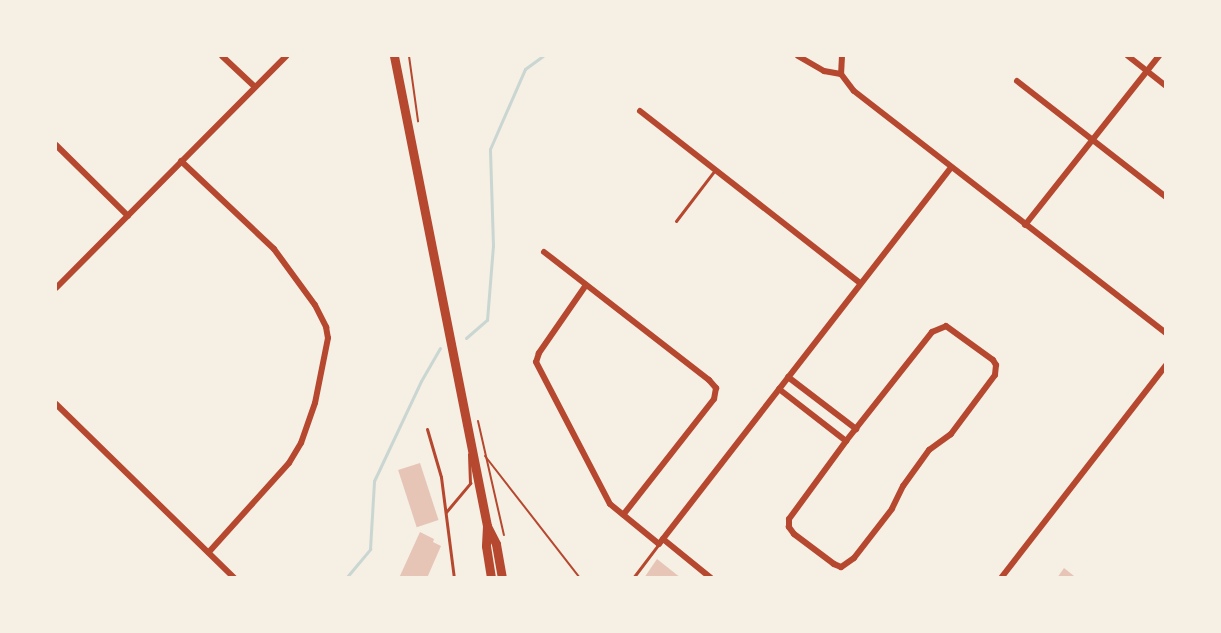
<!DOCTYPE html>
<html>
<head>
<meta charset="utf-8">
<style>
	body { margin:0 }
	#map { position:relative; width:1221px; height:633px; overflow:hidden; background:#f6efe4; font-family:"Work Sans",sans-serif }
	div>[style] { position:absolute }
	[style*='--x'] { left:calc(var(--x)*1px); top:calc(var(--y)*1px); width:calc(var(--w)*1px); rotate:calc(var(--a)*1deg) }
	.stream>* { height:3px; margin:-1.5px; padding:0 1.5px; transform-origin:1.5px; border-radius:1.5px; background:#c9d6d2 }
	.building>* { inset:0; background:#e6c5b7; transform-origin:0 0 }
	.path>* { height:2px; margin:-1px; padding:0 1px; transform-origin:1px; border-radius:1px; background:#b5482f }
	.service>* { height:3px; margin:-1.5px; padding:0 1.5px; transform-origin:1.5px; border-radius:1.5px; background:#b5482f }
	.minor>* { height:6px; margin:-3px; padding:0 3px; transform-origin:3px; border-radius:3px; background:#b5482f }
	.trunk>* { height:9px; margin:-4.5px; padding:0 4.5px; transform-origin:4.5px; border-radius:4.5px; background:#b5482f }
	span { translate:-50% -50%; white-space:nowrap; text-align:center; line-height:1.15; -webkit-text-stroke:6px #f6efe4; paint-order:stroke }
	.frame { position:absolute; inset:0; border:57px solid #f6efe4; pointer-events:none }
</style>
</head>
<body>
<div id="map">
	<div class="stream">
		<div style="--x:466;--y:338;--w:28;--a:-41"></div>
		<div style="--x:487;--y:320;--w:74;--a:-85.4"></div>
		<div style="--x:493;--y:246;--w:97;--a:-91.8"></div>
		<div style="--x:490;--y:149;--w:87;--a:-66.4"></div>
		<div style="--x:525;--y:69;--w:22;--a:-36"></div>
		<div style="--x:346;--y:578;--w:38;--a:-50"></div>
		<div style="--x:370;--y:549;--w:68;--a:-86.6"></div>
		<div style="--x:374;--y:481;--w:110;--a:-64.8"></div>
		<div style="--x:421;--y:381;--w:38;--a:-60"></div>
	</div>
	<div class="building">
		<div style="left:420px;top:463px;width:60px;height:23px;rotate:72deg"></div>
		<div style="clip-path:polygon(420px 532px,434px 539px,433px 542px,441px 546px,427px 578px,399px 578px)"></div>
		<div style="clip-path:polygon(657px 559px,681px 578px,644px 578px)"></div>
		<div style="clip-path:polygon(1064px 568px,1074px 576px,1073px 578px,1057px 578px)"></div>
	</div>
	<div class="path">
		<div style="--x:409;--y:56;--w:66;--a:82.1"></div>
		<div style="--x:435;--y:56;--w:30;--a:0"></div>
		<div style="--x:478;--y:421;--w:117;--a:77.2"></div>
		<div style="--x:485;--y:456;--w:155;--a:52.1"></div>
	</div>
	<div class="service">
		<div style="--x:676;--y:221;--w:64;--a:-52.6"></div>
		<div style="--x:427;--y:429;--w:50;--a:73.7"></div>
		<div style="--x:441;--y:477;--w:102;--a:82.7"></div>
		<div style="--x:446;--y:512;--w:38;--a:-50"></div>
		<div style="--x:470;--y:483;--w:29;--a:-92"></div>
		<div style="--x:633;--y:578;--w:41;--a:-52.9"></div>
	</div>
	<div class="minor">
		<div style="--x:222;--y:56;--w:45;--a:43.2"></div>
		<div style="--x:798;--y:56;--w:30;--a:30"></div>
		<div style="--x:824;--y:71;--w:17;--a:10"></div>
		<div style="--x:842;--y:56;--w:18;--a:93"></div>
		<div style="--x:841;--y:74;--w:21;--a:53"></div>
		<div style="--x:854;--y:91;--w:395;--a:37.8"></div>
		<div style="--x:1128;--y:56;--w:48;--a:38.3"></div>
		<div style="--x:1017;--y:81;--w:189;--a:37.9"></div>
		<div style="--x:640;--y:111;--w:279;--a:38"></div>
		<div style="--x:56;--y:145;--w:101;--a:44.6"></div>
		<div style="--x:181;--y:161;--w:128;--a:43.4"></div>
		<div style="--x:274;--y:249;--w:69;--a:53.8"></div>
		<div style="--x:315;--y:305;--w:25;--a:63"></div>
		<div style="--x:326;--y:327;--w:11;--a:80"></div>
		<div style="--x:328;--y:338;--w:66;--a:101.3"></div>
		<div style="--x:315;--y:403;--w:42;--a:109.3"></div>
		<div style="--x:301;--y:443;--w:23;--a:121"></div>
		<div style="--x:289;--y:463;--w:120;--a:132"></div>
		<div style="--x:1025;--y:225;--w:216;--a:-51.6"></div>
		<div style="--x:544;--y:252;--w:209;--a:37.8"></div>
		<div style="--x:709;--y:380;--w:11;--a:49"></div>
		<div style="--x:716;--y:388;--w:11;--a:100"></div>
		<div style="--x:714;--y:399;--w:147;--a:128.1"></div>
		<div style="--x:586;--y:285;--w:83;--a:124.7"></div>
		<div style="--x:539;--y:353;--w:9;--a:108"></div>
		<div style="--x:536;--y:362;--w:160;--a:62.5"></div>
		<div style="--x:610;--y:504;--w:63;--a:39.2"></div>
		<div style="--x:659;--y:544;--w:476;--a:-52.2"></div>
		<div style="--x:56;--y:288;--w:327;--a:-45.2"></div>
		<div style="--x:946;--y:326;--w:58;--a:35.9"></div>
		<div style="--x:993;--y:360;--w:6;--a:59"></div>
		<div style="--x:996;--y:365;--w:10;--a:96"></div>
		<div style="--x:995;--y:375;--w:74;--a:126.7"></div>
		<div style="--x:951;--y:434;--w:27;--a:144"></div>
		<div style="--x:929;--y:450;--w:44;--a:125.8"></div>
		<div style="--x:903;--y:486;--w:25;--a:116"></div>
		<div style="--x:892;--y:509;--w:62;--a:127.8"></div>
		<div style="--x:854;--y:558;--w:16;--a:145"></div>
		<div style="--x:841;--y:567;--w:8;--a:-157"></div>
		<div style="--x:834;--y:564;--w:50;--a:-143.1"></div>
		<div style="--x:794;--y:534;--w:9;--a:-126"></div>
		<div style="--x:789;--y:527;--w:8;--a:-90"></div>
		<div style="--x:789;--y:519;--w:97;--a:-53.8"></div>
		<div style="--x:846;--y:441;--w:139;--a:-51.7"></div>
		<div style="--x:932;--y:332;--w:15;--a:-23"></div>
		<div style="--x:788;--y:377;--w:86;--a:37.4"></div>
		<div style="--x:779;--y:389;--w:85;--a:37.8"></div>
		<div style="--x:56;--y:404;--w:249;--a:44.3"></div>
		<div style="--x:663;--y:539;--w:62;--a:39.1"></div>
		<div style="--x:1001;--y:578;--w:269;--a:-52.2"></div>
	</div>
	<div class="trunk">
		<div style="--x:394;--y:56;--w:479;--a:78.8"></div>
		<div style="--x:487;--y:526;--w:20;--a:63"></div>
		<div style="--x:496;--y:544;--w:35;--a:80"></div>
		<div style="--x:487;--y:526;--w:20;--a:93"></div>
		<div style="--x:486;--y:546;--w:32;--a:81"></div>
	</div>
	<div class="frame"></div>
</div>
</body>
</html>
